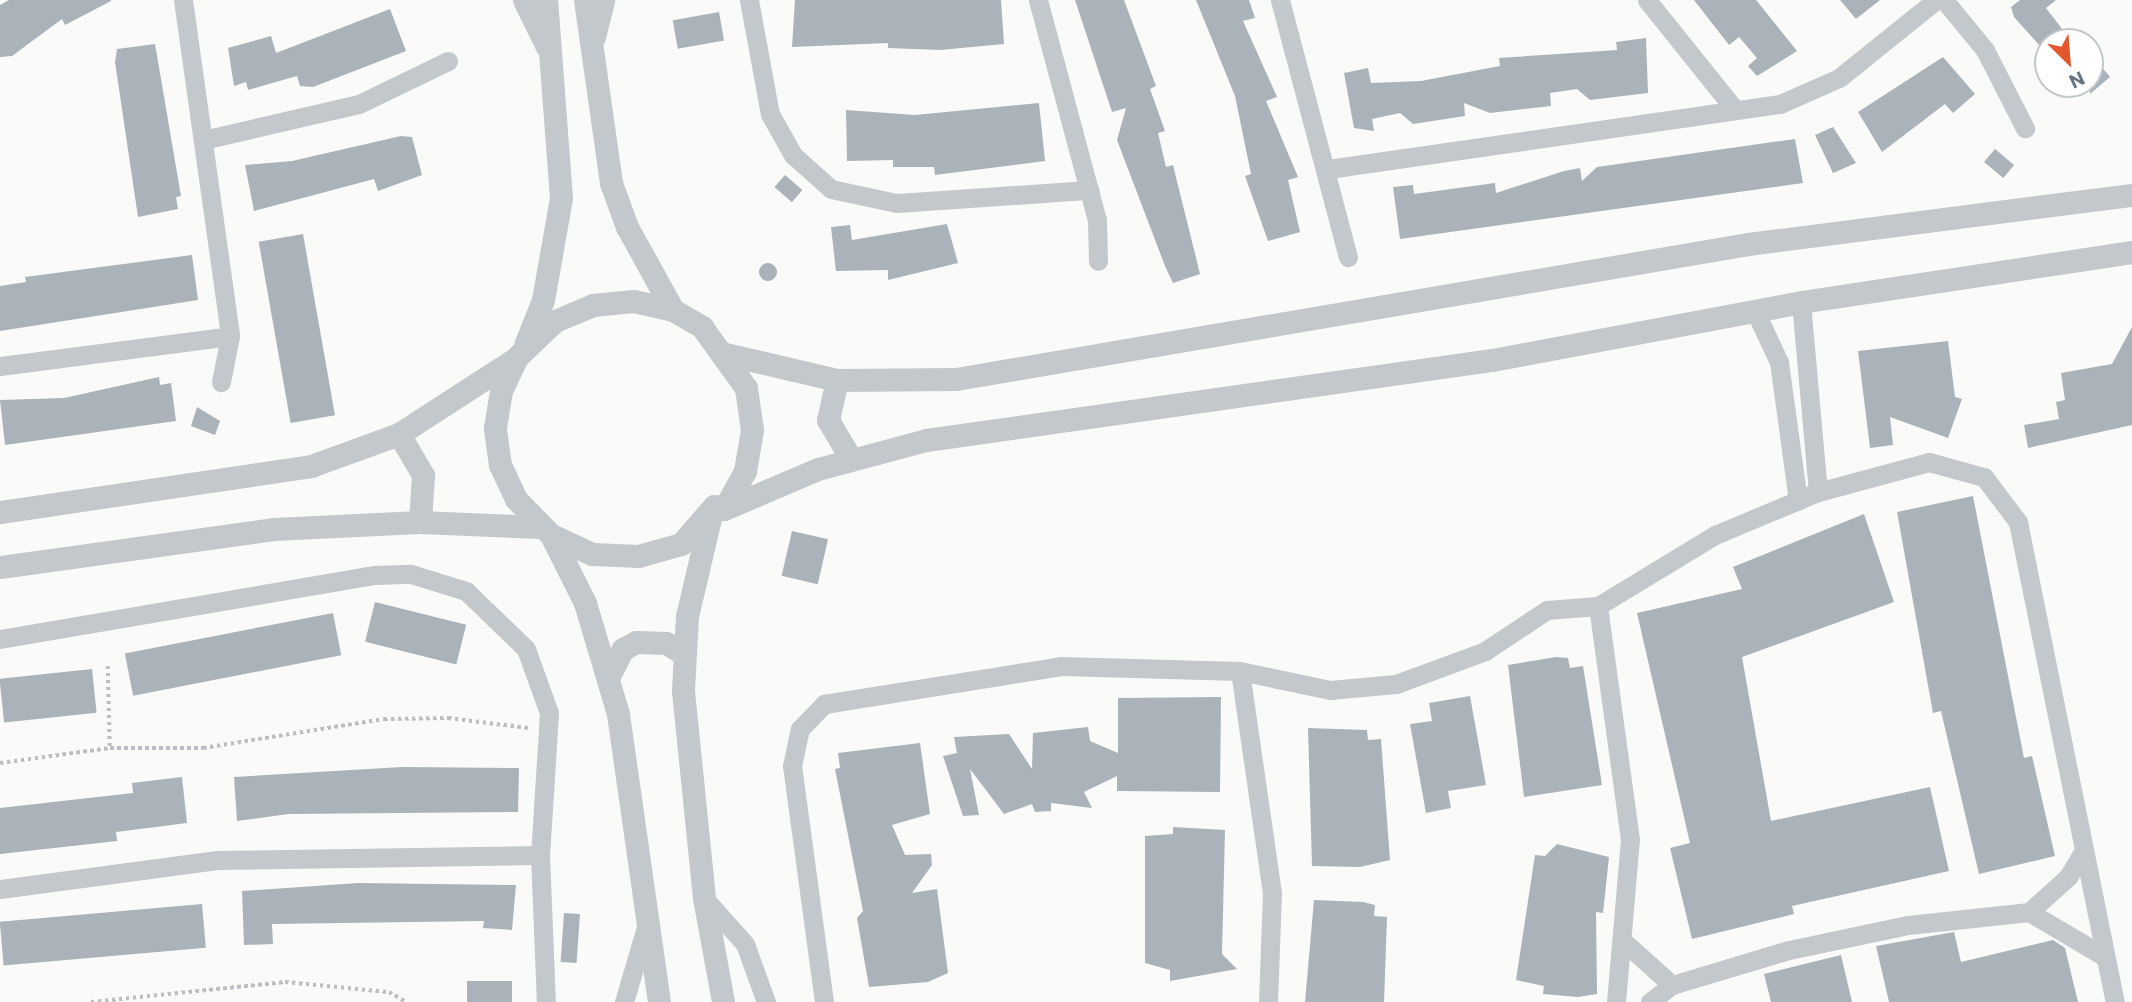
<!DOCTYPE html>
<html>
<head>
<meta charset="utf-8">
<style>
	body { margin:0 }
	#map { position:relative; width:2132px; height:1002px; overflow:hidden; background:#fafaf8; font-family:Commissioner,sans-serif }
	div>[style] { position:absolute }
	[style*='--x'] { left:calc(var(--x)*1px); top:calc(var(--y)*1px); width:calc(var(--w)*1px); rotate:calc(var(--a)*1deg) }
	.building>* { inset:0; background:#aab3b9; transform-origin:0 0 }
	.round { border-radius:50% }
	.path>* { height:3.5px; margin-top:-1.75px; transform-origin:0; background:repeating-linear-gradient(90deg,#bbbfc2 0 3.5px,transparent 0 7px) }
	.minor>* { height:19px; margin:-9.5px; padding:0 9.5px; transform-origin:9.5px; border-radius:9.5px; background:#c3c8cc }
	.tertiary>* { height:23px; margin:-11.5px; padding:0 11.5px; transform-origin:11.5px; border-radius:11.5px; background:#c3c8cc }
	span { translate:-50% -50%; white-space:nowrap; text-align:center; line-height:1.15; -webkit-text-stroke:7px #fff; paint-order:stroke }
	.north { position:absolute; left:2034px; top:28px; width:70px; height:70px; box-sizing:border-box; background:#fff; border:2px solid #c1c8cd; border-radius:50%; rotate:155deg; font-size:19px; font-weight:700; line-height:28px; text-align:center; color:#657683 }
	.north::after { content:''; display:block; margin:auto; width:24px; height:32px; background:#e4572e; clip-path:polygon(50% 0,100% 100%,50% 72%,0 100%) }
</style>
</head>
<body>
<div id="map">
	<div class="building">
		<div style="clip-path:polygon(9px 0,111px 0,111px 1px,65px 25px,62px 19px,12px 56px,0 57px,0 5px)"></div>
		<div style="clip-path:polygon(795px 0,1001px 0,1004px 44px,940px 50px,888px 48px,888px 43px,792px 47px)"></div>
		<div style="clip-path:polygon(1075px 0,1124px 0,1156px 86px,1150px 89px,1165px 131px,1158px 133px,1166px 167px,1173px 165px,1200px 274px,1173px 283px,1165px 266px,1117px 140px,1126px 108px,1112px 112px)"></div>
		<div style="clip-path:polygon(1196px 0,1249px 0,1255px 18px,1243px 21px,1277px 97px,1266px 101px,1298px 177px,1288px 180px,1300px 232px,1268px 241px,1245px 176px,1251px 174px,1235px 96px)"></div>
		<div style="clip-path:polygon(1694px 0,1756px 0,1797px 51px,1757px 76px,1748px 66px,1757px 58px,1739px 37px,1729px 45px)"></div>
		<div style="clip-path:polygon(1840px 0,1880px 0,1856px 19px)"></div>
		<div style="clip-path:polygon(2020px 0,2056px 0,2046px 8px,2072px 42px,2048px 42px,2048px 55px,2014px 17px,2011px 7px)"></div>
		<div style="clip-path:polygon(390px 9px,406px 51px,313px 87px,300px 86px,297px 76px,248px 90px,246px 82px,234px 86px,228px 48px,271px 36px,276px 53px)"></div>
		<div style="left:719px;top:12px;width:29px;height:47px;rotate:80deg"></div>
		<div style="clip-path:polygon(1646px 38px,1648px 93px,1590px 100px,1577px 89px,1550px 93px,1551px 106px,1490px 113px,1464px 103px,1465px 116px,1413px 124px,1400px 113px,1372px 119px,1374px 131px,1354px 128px,1344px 73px,1368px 68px,1371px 83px,1421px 81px,1500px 66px,1499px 58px,1617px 50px,1616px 42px)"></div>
		<div style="clip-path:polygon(155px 44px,181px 196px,176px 197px,178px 209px,138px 217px,115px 62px,117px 49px)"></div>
		<div style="clip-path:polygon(2090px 53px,2110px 77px,2090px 94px)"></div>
		<div style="clip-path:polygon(1943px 57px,1975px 94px,1953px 113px,1945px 104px,1882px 152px,1858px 112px)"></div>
		<div style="clip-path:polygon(1039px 103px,1045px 161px,935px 175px,934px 167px,893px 167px,893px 160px,847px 161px,846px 110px,915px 115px)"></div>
		<div style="clip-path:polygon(1833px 127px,1856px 163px,1833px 173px,1815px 135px)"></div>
		<div style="clip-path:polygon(401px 136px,412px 137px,422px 175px,378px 191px,374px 179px,254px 211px,245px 165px,292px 161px)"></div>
		<div style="clip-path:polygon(1795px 139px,1803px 183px,1400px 239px,1393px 187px,1413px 185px,1414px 194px,1495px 183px,1496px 193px,1564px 171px,1580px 168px,1582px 181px,1597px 167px)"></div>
		<div style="left:1995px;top:149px;width:25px;height:17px;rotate:40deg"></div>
		<div style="left:785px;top:175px;width:23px;height:16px;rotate:41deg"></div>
		<div style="clip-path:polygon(947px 224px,958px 263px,888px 280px,888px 270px,836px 271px,831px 227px,850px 225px,852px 240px)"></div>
		<div style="left:303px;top:234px;width:184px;height:45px;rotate:80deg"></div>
		<div style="clip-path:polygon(192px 255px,198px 300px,0 331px,0 286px,26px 282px,25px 277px)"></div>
		<div class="round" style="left:759px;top:263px;width:18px;height:18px"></div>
		<div style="clip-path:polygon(2132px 327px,2132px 425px,2028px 448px,2024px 425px,2059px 419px,2056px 402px,2065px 400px,2061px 373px,2112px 364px)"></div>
		<div style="clip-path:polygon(1948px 341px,1955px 397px,1962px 399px,1948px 438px,1890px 417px,1893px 445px,1870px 448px,1858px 351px)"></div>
		<div style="clip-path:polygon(159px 377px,160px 385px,171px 383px,176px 421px,5px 445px,0 400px,64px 398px)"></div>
		<div style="clip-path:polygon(197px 407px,220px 421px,215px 435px,191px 426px)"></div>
		<div style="clip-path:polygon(1973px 496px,2024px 758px,2032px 756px,2055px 856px,1979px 874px,1941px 711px,1933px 713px,1897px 512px)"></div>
		<div style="clip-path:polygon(1864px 514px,1894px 602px,1742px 657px,1771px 821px,1930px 787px,1949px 871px,1792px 906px,1794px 914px,1692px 939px,1670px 848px,1690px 843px,1637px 613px,1742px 589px,1733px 567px)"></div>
		<div style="left:792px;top:531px;width:37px;height:46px;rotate:13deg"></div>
		<div style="left:375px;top:602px;width:94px;height:41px;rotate:14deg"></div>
		<div style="left:333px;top:613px;width:43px;height:212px;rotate:79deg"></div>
		<div style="clip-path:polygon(1556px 657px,1568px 658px,1570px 668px,1583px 666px,1602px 785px,1524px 797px,1508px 665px)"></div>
		<div style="left:92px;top:669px;width:44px;height:93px;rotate:84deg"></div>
		<div style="clip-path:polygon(1470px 696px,1486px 785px,1448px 791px,1451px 808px,1426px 813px,1410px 724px,1432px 721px,1429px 703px)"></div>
		<div style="clip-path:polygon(1221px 697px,1220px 792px,1117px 791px,1117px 776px,1084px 792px,1092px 808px,1051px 803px,1051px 811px,1035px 812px,1032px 804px,1004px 814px,970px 769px,979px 815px,963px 816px,943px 756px,957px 753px,954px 737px,1009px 734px,1032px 769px,1033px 733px,1088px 727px,1090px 741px,1118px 753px,1118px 698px)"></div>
		<div style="clip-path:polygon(1308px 728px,1367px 730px,1368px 740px,1381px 739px,1390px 860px,1360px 867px,1312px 866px)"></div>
		<div style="clip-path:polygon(920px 743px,930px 814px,892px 825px,905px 855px,931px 854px,932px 865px,912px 893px,937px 889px,948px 973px,928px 982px,869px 987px,857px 918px,863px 911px,835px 769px,840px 768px,838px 753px)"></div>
		<div style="clip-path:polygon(402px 767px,519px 768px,518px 812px,289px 814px,237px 821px,234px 777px)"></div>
		<div style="clip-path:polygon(182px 777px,187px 823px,116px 832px,117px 841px,0 854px,0 808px,133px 793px,132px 783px)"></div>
		<div style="clip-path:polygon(1173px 827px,1225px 830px,1222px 954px,1237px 969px,1170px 981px,1170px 970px,1145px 963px,1145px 836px,1173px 834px)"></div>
		<div style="clip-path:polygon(1557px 844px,1609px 857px,1603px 913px,1596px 912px,1597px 994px,1578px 997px,1543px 994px,1544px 986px,1516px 980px,1535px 855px,1545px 856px)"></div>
		<div style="clip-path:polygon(358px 883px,516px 885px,512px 930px,483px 928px,484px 921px,272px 924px,273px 944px,244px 945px,242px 891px)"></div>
		<div style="clip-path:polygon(1314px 900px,1363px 902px,1375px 905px,1374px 916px,1387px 917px,1384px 1002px,1305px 1002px)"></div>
		<div style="left:202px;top:904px;width:44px;height:203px;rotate:85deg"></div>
		<div style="left:564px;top:913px;width:16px;height:49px;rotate:4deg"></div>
		<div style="clip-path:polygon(1954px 932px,1961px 962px,2053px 940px,2065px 948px,2078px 1002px,1889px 1002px,1876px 946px)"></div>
		<div style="clip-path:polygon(1841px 955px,1852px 1002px,1771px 1002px,1764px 974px)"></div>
		<div style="left:467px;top:981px;width:45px;height:21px"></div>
	</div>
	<div class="path">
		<div style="--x:108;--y:666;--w:82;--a:88.6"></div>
		<div style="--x:0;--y:763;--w:111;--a:-7.8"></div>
		<div style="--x:110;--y:748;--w:93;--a:0"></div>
		<div style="--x:203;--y:748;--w:183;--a:-9.1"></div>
		<div style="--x:384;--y:719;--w:64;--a:-0.9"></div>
		<div style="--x:448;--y:718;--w:82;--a:7"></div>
		<div style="--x:91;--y:1002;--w:195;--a:-5.9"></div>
		<div style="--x:285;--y:982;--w:104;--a:5.5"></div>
		<div style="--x:389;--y:992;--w:20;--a:30"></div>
	</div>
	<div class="minor">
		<div style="--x:183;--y:0;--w:339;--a:82"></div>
		<div style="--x:230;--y:336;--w:47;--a:101.1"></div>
		<div style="--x:749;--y:0;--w:116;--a:79.6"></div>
		<div style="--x:770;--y:114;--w:47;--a:60.7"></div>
		<div style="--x:793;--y:155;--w:51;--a:41.8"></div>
		<div style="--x:831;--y:189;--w:67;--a:12"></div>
		<div style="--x:897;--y:203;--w:193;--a:-3.9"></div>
		<div style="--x:1038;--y:0;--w:228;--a:75"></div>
		<div style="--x:1097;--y:220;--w:41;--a:88.6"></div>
		<div style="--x:1280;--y:0;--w:266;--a:75.2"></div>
		<div style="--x:1647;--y:0;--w:141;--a:51.3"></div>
		<div style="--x:1944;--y:0;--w:65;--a:50.6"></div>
		<div style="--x:1985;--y:50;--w:88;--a:62.9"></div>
		<div style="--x:203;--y:140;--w:160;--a:-13"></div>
		<div style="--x:359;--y:104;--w:99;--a:-25.8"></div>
		<div style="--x:1328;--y:169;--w:457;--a:-8.2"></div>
		<div style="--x:1780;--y:104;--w:64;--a:-23.8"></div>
		<div style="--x:1839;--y:78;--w:124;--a:-38.8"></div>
		<div style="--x:1801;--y:302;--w:191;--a:84.9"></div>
		<div style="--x:1755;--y:311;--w:56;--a:64.8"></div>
		<div style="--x:1779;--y:362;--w:140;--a:82.2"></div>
		<div style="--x:0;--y:366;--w:232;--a:-7.4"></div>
		<div style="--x:1598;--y:606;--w:235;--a:82.2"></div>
		<div style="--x:1630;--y:839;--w:164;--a:94.9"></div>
		<div style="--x:0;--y:639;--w:380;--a:-9.7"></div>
		<div style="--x:375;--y:575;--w:36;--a:-2"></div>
		<div style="--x:411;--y:574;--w:58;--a:17.2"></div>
		<div style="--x:466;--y:591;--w:83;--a:44"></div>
		<div style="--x:526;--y:649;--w:68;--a:70.2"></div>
		<div style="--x:549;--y:713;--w:142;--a:93.6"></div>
		<div style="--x:540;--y:855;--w:147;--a:87.7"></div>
		<div style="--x:1240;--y:671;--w:224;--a:81.8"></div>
		<div style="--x:1272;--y:893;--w:109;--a:92.1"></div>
		<div style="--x:0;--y:889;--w:219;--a:-7.6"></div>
		<div style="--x:217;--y:860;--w:323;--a:-0.9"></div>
		<div style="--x:704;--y:898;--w:62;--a:48.3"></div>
		<div style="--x:745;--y:944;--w:62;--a:70.1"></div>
		<div style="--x:2029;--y:912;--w:88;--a:30.6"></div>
		<div style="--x:1622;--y:940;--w:67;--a:42"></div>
		<div style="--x:624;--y:1002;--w:81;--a:-73.6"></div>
		<div style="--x:824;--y:1002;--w:238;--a:-97.7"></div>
		<div style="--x:792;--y:766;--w:38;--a:-78"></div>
		<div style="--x:800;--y:729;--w:35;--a:-46"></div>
		<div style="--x:824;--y:704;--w:240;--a:-9.1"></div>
		<div style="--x:1061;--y:666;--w:179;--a:1.6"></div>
		<div style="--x:1240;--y:671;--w:92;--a:11.9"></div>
		<div style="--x:1330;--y:690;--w:66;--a:-5.2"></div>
		<div style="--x:1396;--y:684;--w:95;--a:-20.3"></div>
		<div style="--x:1485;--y:651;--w:74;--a:-33.5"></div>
		<div style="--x:1547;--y:610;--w:51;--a:-4.5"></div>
		<div style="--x:1598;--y:606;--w:137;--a:-31.3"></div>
		<div style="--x:1715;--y:535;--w:112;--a:-22.7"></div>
		<div style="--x:1818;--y:492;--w:115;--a:-15.1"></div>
		<div style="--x:1929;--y:462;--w:57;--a:15.3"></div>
		<div style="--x:1984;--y:477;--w:56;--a:52.9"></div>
		<div style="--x:2018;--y:522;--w:490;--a:78.6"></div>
		<div style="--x:1650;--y:1002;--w:28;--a:-38"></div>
		<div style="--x:1672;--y:985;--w:122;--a:-16.7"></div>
		<div style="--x:1789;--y:950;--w:122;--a:-11.9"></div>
		<div style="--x:1908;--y:925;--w:122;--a:-6.1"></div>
		<div style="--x:2029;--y:912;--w:52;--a:-41.9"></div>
		<div style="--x:2068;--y:877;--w:27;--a:-59"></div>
	</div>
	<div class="tertiary">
		<div style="--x:524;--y:0;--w:52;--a:63.9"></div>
		<div style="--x:585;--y:0;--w:185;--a:81.9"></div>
		<div style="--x:611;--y:183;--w:47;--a:70"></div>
		<div style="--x:627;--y:227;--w:95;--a:61"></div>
		<div style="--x:594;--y:37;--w:38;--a:-76"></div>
		<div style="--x:634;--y:301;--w:40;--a:13"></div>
		<div style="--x:673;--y:310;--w:34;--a:30"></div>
		<div style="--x:702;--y:327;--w:75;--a:54.2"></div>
		<div style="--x:746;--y:388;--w:42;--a:81.9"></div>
		<div style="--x:752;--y:430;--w:42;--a:99.7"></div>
		<div style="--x:745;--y:471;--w:43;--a:118.9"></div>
		<div style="--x:724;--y:509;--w:10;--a:-163"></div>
		<div style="--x:714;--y:506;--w:50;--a:131"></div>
		<div style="--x:681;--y:544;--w:45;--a:164.4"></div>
		<div style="--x:638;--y:556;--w:46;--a:-177.5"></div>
		<div style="--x:592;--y:554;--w:45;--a:-155.1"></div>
		<div style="--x:551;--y:535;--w:50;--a:-134.2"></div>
		<div style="--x:516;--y:499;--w:38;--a:-115"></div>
		<div style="--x:500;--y:465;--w:37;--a:-98"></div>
		<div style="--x:495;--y:428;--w:37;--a:-81"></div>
		<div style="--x:501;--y:391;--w:38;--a:-65"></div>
		<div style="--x:517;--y:357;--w:52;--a:-43.5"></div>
		<div style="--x:555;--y:321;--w:41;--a:-22.8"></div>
		<div style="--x:593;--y:305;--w:41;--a:-5.6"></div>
		<div style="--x:525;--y:345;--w:48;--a:-68.2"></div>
		<div style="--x:543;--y:300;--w:104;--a:-80"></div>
		<div style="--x:561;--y:198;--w:199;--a:-94.3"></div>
		<div style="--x:721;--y:353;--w:119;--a:13.1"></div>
		<div style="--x:837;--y:380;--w:119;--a:-0.5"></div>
		<div style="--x:956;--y:379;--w:803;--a:-9.67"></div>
		<div style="--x:1748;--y:244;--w:387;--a:-7.3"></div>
		<div style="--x:837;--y:380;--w:41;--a:102.7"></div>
		<div style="--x:828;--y:420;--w:45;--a:59.5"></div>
		<div style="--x:399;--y:434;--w:48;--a:59.7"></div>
		<div style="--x:423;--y:475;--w:47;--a:93.7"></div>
		<div style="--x:724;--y:509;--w:102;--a:-23.1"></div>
		<div style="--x:818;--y:469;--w:112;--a:-15"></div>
		<div style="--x:926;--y:440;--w:572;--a:-8.05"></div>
		<div style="--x:1492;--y:360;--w:314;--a:-10.6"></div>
		<div style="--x:1801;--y:302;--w:335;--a:-8.6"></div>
		<div style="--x:0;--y:512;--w:314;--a:-8.4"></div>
		<div style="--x:311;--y:466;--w:94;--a:-20"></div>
		<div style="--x:399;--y:434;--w:135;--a:-32.9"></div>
		<div style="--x:711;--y:514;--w:105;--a:103.2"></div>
		<div style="--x:687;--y:616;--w:75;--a:93.1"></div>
		<div style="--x:683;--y:691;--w:208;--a:84.2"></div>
		<div style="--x:704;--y:898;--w:106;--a:79.6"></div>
		<div style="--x:551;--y:535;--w:76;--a:63.4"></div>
		<div style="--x:585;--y:603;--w:116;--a:73.4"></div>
		<div style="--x:618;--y:714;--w:291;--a:81.9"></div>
		<div style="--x:0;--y:567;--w:276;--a:-7.9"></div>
		<div style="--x:273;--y:529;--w:147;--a:-2.7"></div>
		<div style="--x:420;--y:522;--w:120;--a:2.4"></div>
		<div style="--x:609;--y:676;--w:30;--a:-63"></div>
		<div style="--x:623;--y:649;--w:15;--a:-28"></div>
		<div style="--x:636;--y:642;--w:30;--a:2"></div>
		<div style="--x:666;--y:643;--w:21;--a:31"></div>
	</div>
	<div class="north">N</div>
</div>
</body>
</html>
